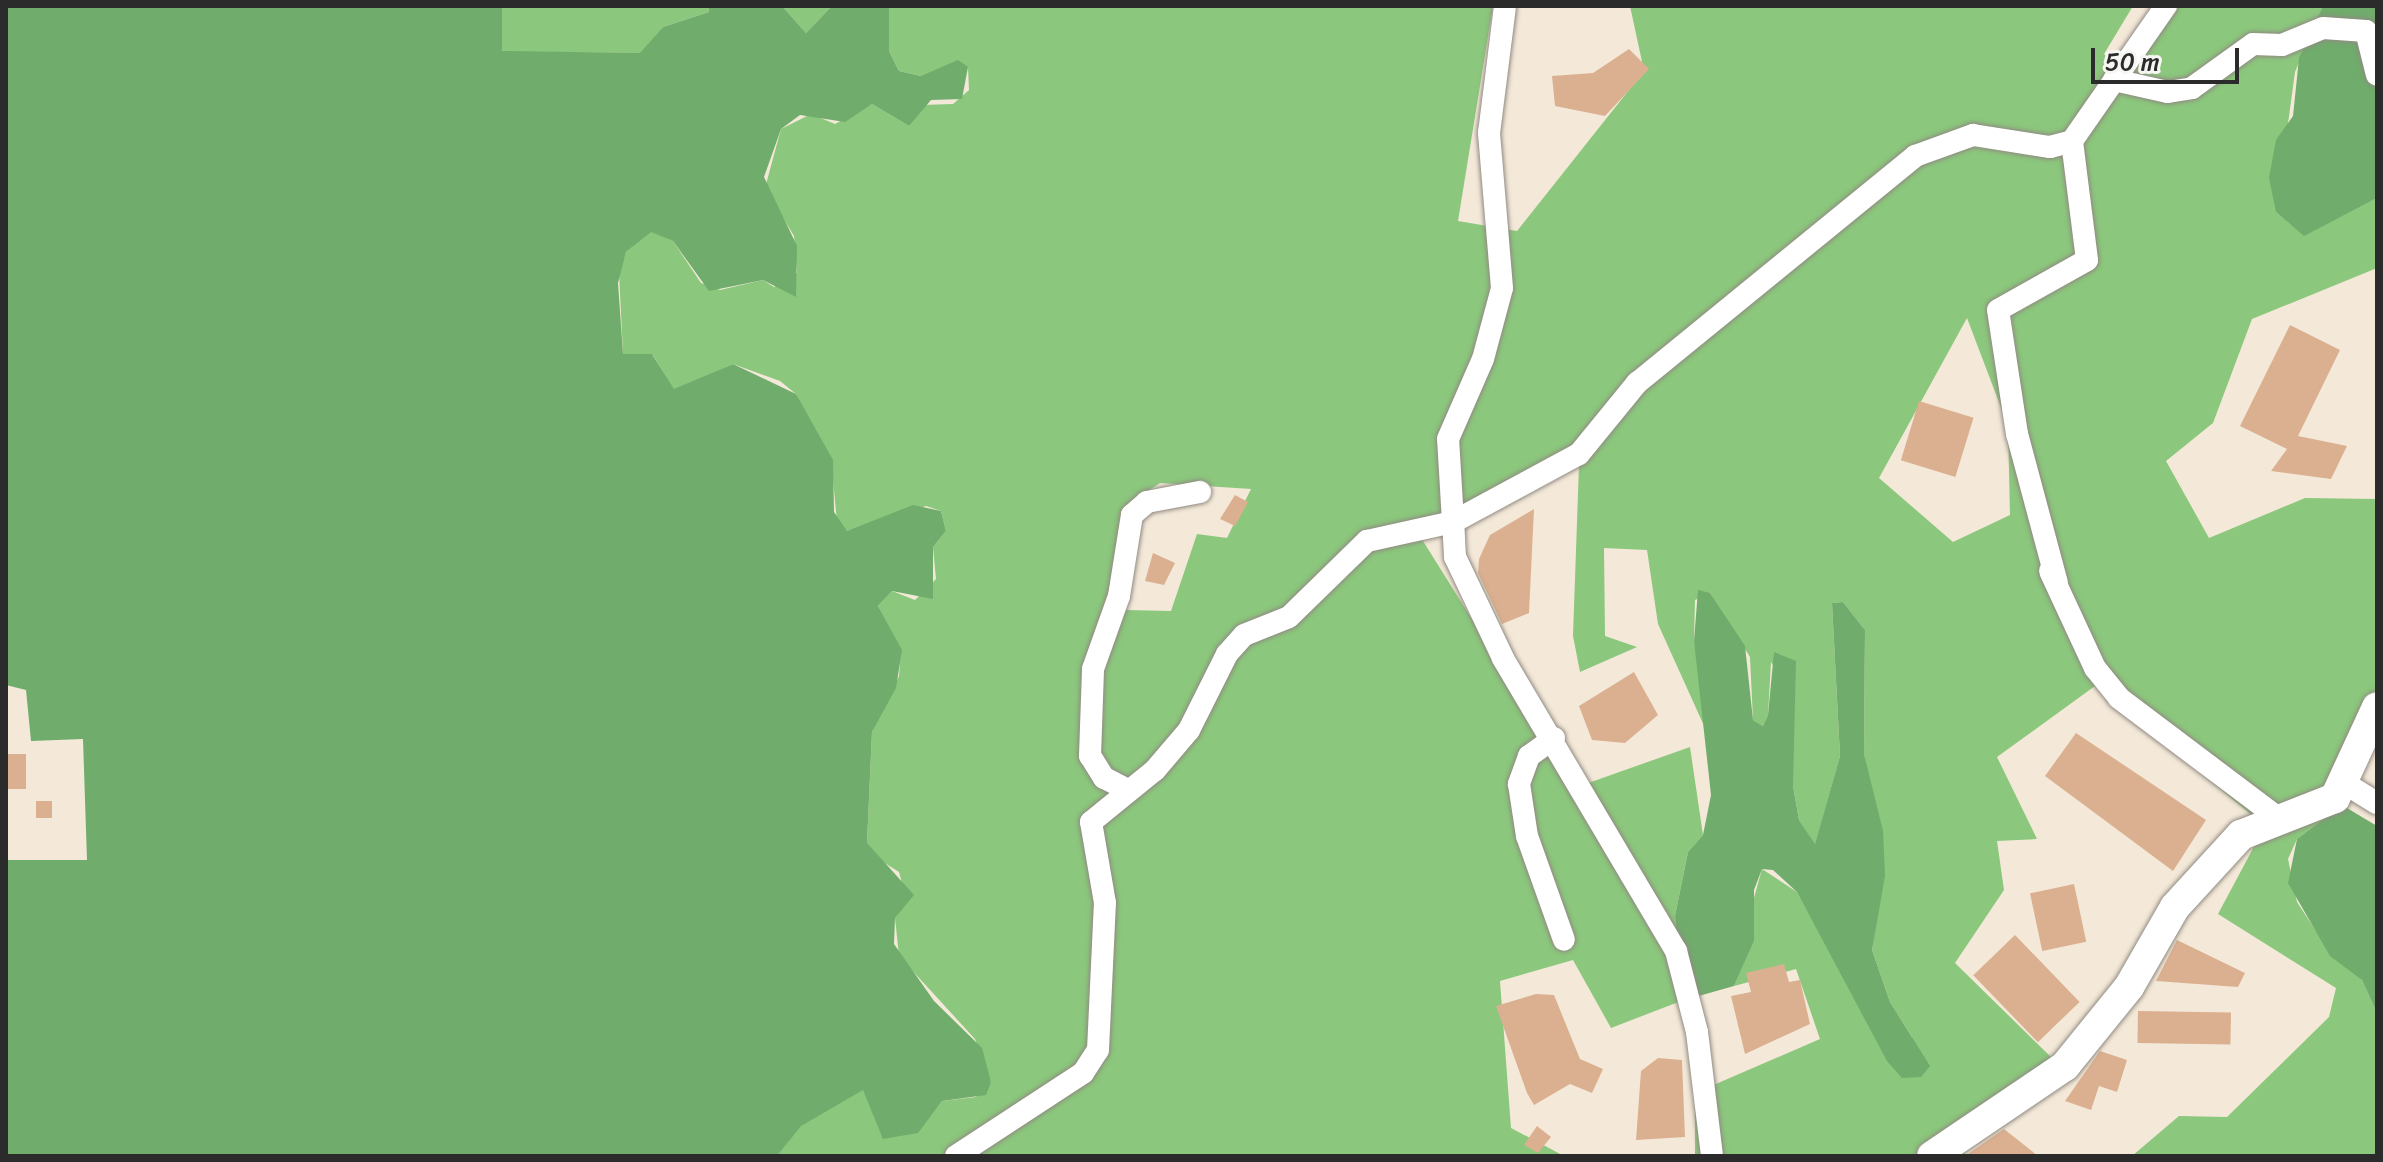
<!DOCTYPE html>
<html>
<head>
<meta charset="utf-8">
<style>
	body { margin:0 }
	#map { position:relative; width:2383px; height:1162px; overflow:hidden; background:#f4e9d8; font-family:Sriracha,sans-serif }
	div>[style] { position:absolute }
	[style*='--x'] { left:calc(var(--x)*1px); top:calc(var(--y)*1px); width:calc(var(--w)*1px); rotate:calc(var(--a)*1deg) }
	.green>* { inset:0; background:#8bc77c }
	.forest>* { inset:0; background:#70ac6c }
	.building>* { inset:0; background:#dbb090; transform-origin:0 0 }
	.roads { filter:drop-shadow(0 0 2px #908a82) drop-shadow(0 0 2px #908a82) }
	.street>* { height:22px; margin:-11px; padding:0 11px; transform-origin:11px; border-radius:11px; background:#fff }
	.secondary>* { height:30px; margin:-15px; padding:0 15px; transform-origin:15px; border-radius:15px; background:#fff }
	span { translate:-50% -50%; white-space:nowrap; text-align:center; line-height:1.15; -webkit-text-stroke:6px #f6f6f2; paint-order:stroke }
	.frame { position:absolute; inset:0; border:8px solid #2b2b2b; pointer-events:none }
	.scale { position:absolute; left:2091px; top:48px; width:148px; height:36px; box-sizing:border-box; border:4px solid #2b2b2b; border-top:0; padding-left:10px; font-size:24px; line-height:28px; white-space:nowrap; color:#2b2b2b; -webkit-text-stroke:6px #f6f6f2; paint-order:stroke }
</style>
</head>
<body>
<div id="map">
	<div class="green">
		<div style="clip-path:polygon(502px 6px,708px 6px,709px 12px,663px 27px,641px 53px,501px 52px)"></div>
		<div style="clip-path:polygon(782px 6px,832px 6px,806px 33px)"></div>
		<div style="clip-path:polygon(evenodd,889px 6px,1493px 6px,1458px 221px,1517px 231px,1644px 71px,1630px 6px,2133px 6px,2104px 54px,2125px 72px,2166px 6px,2323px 6px,2295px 72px,2276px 212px,2304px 235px,2377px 198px,2377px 268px,2252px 319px,2213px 423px,2166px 461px,2209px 538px,2305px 498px,2377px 499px,2377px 698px,2342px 805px,2297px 839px,2288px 859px,2297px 902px,2325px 945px,2362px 980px,2377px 1013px,2377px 1156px,2132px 1156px,2179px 1116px,2227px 1117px,2329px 1017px,2336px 988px,2218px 914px,2265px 826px,2095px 686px,1997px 757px,2037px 839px,1997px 841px,2004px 890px,1955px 963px,2053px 1059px,1934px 1156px,1695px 1156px,1695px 1093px,1820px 1039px,1796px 969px,1734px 986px,1754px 940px,1752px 905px,1762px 869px,1797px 892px,1894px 1067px,1912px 1037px,1890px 1002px,1872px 950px,1884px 858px,1864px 754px,1865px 630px,1843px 602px,1832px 603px,1840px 756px,1815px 845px,1799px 820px,1793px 786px,1792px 700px,1771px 662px,1768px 715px,1763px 726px,1753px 720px,1750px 657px,1710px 593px,1695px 600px,1694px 640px,1710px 739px,1658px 624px,1647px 550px,1604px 548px,1605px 636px,1637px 647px,1580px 672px,1573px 636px,1579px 465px,1418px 533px,1577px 787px,1690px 747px,1703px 835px,1688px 852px,1675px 916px,1681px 1001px,1611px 1028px,1573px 960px,1500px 981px,1511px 1128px,1564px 1156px,777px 1156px,800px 1126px,863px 1089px,879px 1126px,931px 1115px,942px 1101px,976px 1097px,991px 1082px,975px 1039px,899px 956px,895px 918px,907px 901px,899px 872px,872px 855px,867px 843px,872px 732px,899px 676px,901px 650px,878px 606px,892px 591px,915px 600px,936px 579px,933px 547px,946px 531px,941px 511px,926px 506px,847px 531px,837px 522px,833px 479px,796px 394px,780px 381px,733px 364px,674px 390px,653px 355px,623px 354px,619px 273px,626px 252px,651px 231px,673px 241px,701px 283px,720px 290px,763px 280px,774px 287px,797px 273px,794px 236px,765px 188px,781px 129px,811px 114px,835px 124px,872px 104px,909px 126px,922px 105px,953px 104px,969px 90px,968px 68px,921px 76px,899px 71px,889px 51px,889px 6px,1967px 318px,2008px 426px,2010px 515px,1953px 542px,1879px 478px,1967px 318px,889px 6px,1160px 483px,1251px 489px,1227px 538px,1197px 534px,1171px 611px,1126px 610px,1145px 493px,1160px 483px)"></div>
	</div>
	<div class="forest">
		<div style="clip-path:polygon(6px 6px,502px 6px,502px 51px,640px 53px,663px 27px,709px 12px,708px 6px,782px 6px,806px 33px,832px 6px,889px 6px,889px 51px,899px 71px,921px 76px,958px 60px,968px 67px,962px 99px,931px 100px,909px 126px,872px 104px,845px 122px,800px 115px,781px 129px,764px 177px,797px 246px,796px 297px,763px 280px,709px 291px,673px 241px,651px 232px,626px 252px,618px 283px,623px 354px,652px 354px,674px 389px,733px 364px,796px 394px,833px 460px,834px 512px,847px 531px,913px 505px,941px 511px,946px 531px,933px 547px,933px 599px,892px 591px,878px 606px,902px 650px,896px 688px,872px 732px,867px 843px,914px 895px,895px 918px,894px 944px,934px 1001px,982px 1048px,991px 1082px,986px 1095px,942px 1101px,918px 1133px,883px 1139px,863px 1090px,801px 1126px,777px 1156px,6px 1156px,6px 860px,87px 860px,83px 739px,31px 741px,26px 690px,6px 685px)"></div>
		<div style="clip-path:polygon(2323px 6px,2377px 6px,2377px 198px,2304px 236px,2276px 212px,2269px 178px,2276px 140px,2293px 116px,2299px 58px)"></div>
		<div style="clip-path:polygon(1698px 590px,1710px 593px,1745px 646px,1753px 720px,1763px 726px,1768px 715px,1774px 652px,1796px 661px,1793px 786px,1799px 820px,1815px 844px,1840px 756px,1832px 603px,1843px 602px,1865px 630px,1864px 754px,1883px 831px,1885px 876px,1872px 950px,1890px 1002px,1930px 1066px,1921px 1077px,1902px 1078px,1887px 1061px,1797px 892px,1773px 870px,1762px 869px,1754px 890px,1754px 941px,1734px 986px,1681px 1001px,1675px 916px,1688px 852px,1703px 835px,1711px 795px,1694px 641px)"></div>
		<div style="clip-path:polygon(2342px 805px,2377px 826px,2377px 1013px,2362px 980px,2330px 956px,2288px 883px,2297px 839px)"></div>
	</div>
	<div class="building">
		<div style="clip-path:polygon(1629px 49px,1649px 69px,1605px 116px,1555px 106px,1552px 76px,1593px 73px)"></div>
		<div style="clip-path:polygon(2290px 325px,2340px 350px,2298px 436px,2347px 446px,2331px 479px,2271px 471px,2287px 449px,2240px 426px)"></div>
		<div style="left:1919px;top:401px;width:57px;height:62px;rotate:17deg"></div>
		<div style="clip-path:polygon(1235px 495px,1248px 502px,1235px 526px,1220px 519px)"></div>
		<div style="clip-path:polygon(1534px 509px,1529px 613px,1502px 624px,1478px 573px,1479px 559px,1490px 535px)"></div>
		<div style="clip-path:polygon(1153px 553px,1175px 563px,1164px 585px,1145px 581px)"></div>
		<div style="clip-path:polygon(1634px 672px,1658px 715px,1625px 743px,1592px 740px,1579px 706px)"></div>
		<div style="clip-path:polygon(2076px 733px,2206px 820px,2173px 871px,2045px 776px)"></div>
		<div style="left:7px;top:754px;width:19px;height:35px"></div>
		<div style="left:36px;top:801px;width:16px;height:17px"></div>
		<div style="left:2074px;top:884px;width:59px;height:45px;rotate:78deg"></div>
		<div style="left:2015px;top:935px;width:93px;height:58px;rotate:46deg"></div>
		<div style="clip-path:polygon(2177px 940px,2245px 973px,2238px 987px,2156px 981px)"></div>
		<div style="clip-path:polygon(1784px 964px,1789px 982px,1800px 980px,1810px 1024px,1745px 1054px,1731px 996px,1751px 992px,1746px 973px)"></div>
		<div style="clip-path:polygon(1536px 994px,1554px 995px,1580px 1059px,1603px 1069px,1592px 1093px,1570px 1084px,1534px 1105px,1527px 1093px,1496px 1006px)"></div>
		<div style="left:2138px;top:1011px;width:93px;height:32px;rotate:1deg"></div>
		<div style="clip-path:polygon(2100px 1051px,2127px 1060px,2117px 1092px,2099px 1086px,2091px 1110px,2065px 1101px)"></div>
		<div style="clip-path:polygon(1658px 1058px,1682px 1060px,1685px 1137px,1636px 1140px,1641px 1071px)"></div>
		<div style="clip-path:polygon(1537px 1126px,1551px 1137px,1538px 1153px,1524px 1145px)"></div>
		<div style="clip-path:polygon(2004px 1129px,2038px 1156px,1968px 1154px)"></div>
	</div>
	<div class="roads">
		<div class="street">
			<div style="--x:2114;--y:80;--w:55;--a:12.5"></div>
			<div style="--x:2168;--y:92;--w:24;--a:-9"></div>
			<div style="--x:2192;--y:88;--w:75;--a:-35.8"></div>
			<div style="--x:2253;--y:44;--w:29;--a:2"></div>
			<div style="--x:2282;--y:45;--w:44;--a:-22.5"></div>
			<div style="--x:2323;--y:28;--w:43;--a:4"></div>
			<div style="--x:2366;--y:31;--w:45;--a:76"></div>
			<div style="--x:2050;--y:571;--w:107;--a:65.1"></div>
			<div style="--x:2095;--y:668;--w:38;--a:51"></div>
			<div style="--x:2119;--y:698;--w:198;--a:37"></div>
			<div style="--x:2057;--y:583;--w:154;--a:-105"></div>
			<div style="--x:2017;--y:434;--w:125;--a:-98.7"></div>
			<div style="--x:1998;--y:310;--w:102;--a:-29.3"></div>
			<div style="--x:2087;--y:260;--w:120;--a:-97.2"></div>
			<div style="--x:1554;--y:738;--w:31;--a:144"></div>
			<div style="--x:1529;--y:756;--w:30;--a:110"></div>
			<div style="--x:1519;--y:784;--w:53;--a:81.3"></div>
			<div style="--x:1527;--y:836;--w:110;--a:70.4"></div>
			<div style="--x:2346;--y:784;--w:36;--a:32"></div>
			<div style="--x:1126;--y:789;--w:25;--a:-153"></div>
			<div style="--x:1104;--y:778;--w:26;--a:-122"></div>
			<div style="--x:1090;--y:756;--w:87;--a:-88"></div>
			<div style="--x:1093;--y:669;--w:77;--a:-70.4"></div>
			<div style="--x:1119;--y:596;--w:82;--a:-80.9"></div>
			<div style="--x:1132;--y:515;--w:20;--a:-41"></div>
			<div style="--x:1147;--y:502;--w:54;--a:-10.7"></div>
			<div style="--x:956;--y:1156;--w:152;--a:-33.2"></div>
			<div style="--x:1083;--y:1073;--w:27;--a:-57"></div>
			<div style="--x:1098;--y:1050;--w:147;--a:-87.3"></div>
			<div style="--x:1105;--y:903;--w:82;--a:-99.8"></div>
			<div style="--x:1091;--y:822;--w:82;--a:-39.1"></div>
			<div style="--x:1155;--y:770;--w:52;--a:-49.6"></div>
			<div style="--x:1189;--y:730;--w:85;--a:-63.4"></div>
			<div style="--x:1227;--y:654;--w:25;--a:-48"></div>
			<div style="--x:1244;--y:635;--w:48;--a:-21.8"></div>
			<div style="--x:1289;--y:617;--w:109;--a:-44.3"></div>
			<div style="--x:1367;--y:541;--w:88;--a:-12.5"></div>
			<div style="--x:1453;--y:522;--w:83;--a:-93.4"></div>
			<div style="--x:1448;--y:439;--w:87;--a:-66.4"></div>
			<div style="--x:1483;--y:359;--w:73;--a:-75"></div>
			<div style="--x:1502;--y:288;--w:156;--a:-94.8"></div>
			<div style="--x:1489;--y:133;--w:128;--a:-82.8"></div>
			<div style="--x:1712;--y:1156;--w:125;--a:-96.9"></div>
			<div style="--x:1697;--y:1032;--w:84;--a:-104.5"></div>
			<div style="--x:1676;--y:951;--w:340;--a:-120.6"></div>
			<div style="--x:1503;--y:658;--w:112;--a:-115.4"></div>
			<div style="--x:1455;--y:557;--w:35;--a:-93"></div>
			<div style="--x:1453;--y:522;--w:143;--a:-28.4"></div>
			<div style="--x:1579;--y:454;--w:92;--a:-50.8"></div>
			<div style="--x:1637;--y:383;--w:359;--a:-39.2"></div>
			<div style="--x:1915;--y:156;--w:62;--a:-19.9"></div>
			<div style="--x:1973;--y:135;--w:78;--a:8.9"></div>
			<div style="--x:2050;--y:147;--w:23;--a:-15"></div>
			<div style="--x:2072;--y:141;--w:165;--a:-55.2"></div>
		</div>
		<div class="secondary">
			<div style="--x:1932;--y:1156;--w:161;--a:-34.1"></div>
			<div style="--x:2065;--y:1066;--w:102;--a:-51"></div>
			<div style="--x:2129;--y:987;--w:92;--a:-60.1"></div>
			<div style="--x:2175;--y:907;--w:98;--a:-47.5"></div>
			<div style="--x:2241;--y:835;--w:101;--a:-21.5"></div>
			<div style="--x:2335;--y:798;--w:100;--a:-65.2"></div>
		</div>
	</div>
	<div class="frame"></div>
	<div class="scale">50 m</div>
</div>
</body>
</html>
